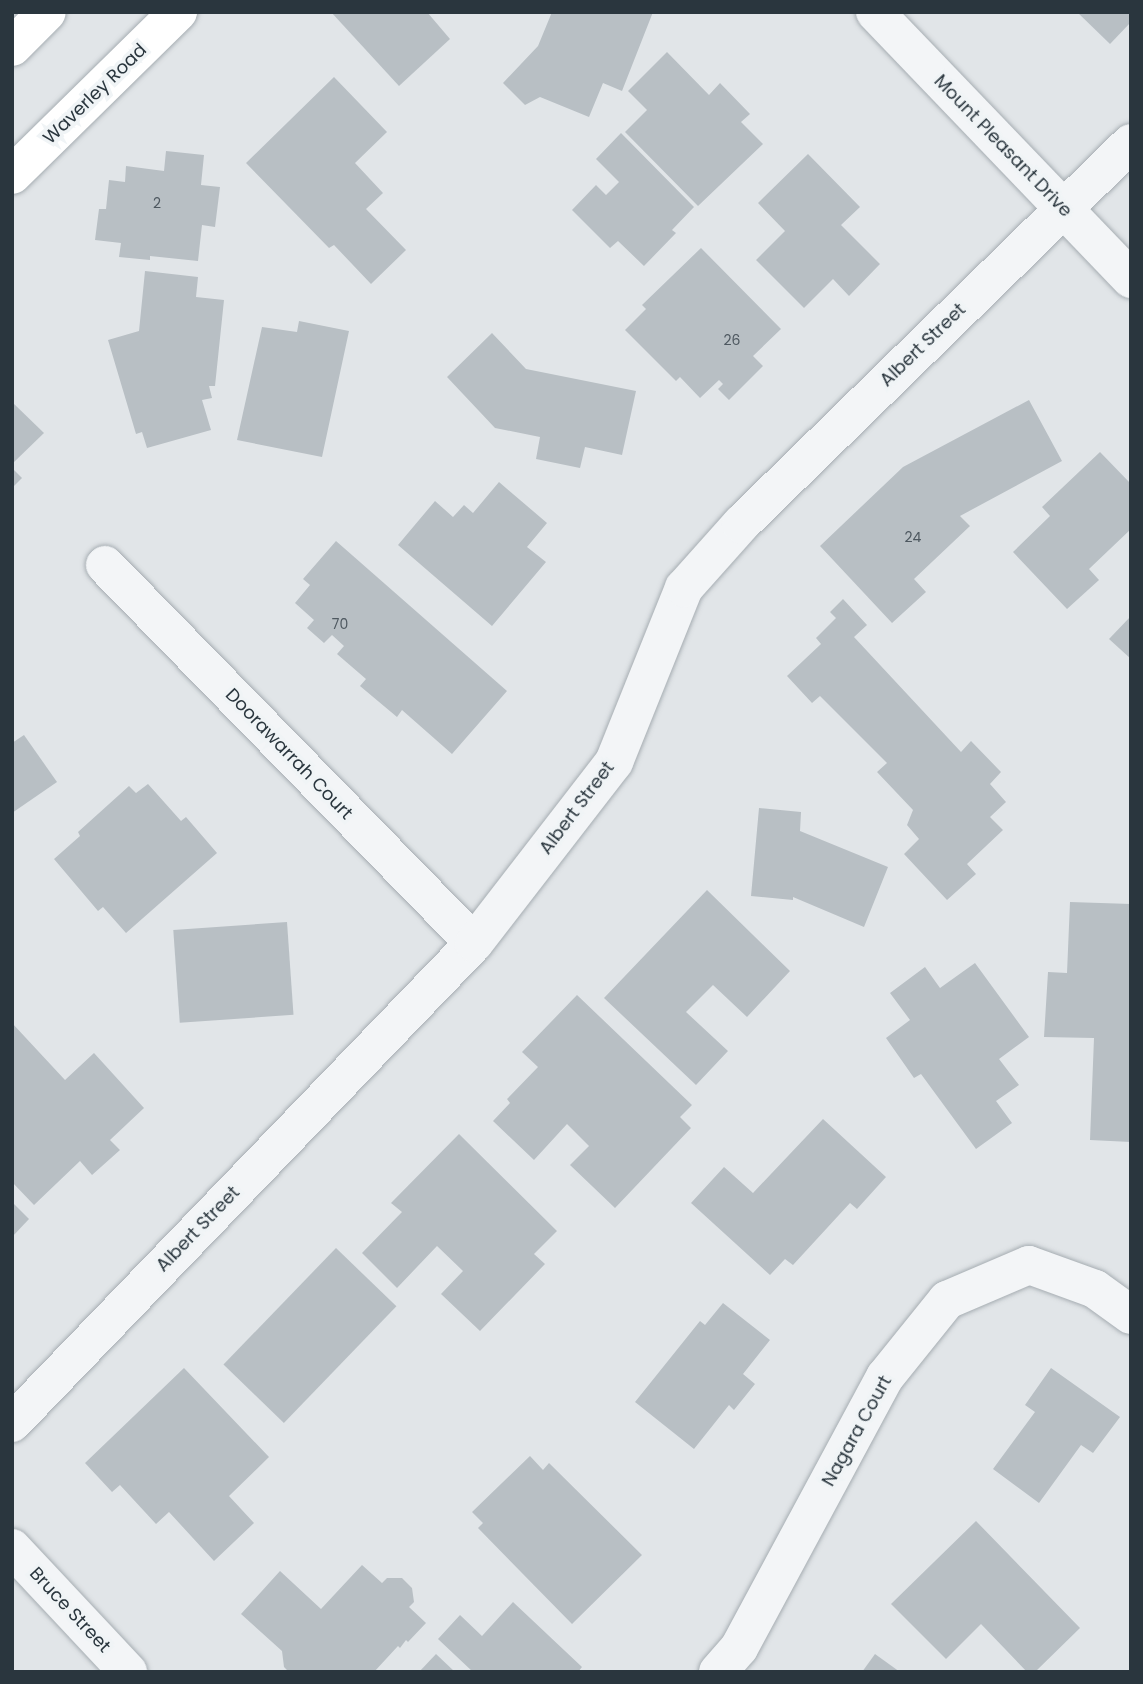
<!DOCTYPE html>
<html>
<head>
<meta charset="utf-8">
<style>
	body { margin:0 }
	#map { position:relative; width:1143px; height:1684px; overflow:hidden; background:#e1e5e8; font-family:Poppins,sans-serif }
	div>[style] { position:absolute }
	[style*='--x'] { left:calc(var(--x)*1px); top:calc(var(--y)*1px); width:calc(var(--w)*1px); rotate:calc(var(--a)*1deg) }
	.building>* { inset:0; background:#b8bfc4; transform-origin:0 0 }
	.roads { filter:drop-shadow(0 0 2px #a6adb2) drop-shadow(0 0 2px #a6adb2) }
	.minor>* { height:38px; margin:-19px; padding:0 19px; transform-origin:19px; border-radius:19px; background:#f3f5f7 }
	.major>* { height:38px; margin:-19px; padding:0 19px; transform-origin:19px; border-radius:19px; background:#fff }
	span { translate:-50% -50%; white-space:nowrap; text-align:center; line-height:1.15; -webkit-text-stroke:7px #f0f4f6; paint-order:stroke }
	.number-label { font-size:14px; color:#4e5860 }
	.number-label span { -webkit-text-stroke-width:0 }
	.street-label { font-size:18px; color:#2a363e }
	.frame { position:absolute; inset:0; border:14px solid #2a363e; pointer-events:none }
</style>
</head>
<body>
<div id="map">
	<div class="building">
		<div style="clip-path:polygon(331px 12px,427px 12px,450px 39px,399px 86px)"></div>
		<div style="clip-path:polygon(552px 12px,653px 12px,622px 91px,603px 83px,589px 117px,540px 97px,525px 105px,503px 83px,538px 46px)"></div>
		<div style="clip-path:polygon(1077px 12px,1131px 12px,1131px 22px,1110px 44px)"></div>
		<div style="clip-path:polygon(667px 52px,709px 95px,720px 83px,750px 114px,741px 122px,763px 144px,698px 206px,625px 132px,647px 110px,628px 91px)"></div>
		<div style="clip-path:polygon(334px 77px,387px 132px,355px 163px,383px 193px,366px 209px,406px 250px,371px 284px,334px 245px,329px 248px,246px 163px)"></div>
		<div style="clip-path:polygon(621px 133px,694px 207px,672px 230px,676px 233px,644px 266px,618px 241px,610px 248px,572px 210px,596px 185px,606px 195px,619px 182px,596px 159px)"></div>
		<div style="clip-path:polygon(166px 151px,204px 155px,201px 185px,220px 187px,215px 227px,202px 225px,198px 261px,150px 256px,150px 260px,119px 257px,121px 243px,95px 240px,99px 209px,106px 209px,109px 180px,125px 182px,126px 166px,164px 171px)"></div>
		<div style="clip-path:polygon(808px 154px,860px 207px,841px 225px,880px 264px,849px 296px,833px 279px,804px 308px,756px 260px,785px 231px,758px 203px)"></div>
		<div style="clip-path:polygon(701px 248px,781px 329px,753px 356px,763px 366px,729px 400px,718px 389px,723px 384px,719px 380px,700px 398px,680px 377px,676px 381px,625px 330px,646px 309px,642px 305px)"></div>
		<div style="clip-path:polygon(145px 271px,198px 277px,196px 297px,224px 300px,215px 386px,209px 386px,212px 398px,202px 400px,211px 430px,147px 448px,142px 432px,136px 434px,108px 340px,139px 331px)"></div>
		<div style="clip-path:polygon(299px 321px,349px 331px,322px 457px,237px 440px,262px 327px,297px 332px)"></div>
		<div style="clip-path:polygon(492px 333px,526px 369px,636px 391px,622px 455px,585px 447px,580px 468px,536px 459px,540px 437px,495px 428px,447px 377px)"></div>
		<div style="clip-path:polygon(1029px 400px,1062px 461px,960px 516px,970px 526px,914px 579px,926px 592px,892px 623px,820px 546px,903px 467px)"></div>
		<div style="clip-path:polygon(12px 402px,44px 433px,12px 464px)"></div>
		<div style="clip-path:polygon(1100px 452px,1131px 484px,1131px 529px,1089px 569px,1099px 580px,1067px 609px,1013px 552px,1050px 516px,1042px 507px)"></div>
		<div style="clip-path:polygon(12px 468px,22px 478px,12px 488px)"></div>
		<div style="clip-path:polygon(499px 482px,547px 523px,527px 547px,546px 562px,492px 626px,398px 545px,435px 501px,453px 517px,464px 505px,473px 513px)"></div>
		<div style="clip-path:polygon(336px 541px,507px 691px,452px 754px,402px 710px,397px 717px,360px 686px,366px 679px,337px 654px,344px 646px,332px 635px,324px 643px,307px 628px,314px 620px,295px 603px,310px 585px,303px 579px)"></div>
		<div style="clip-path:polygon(843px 599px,867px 625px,854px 637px,961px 752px,971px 741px,1001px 772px,990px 784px,1006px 802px,990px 817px,1003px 830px,967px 864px,976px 874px,947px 900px,904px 854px,919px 839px,907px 825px,913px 810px,877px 772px,887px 763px,820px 696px,812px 703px,787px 676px,821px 644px,816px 638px,836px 618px,830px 612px)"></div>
		<div style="clip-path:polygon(1131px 616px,1131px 659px,1109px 639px)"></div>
		<div style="clip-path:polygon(24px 735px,57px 782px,12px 813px,12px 743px)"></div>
		<div style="clip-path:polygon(148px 784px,181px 821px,186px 817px,217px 853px,126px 933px,103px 907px,98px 911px,54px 859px,80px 836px,78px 832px,129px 786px,136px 793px)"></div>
		<div style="clip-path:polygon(759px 808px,801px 812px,800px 831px,888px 867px,864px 927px,793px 897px,793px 900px,751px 896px)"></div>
		<div style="clip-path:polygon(707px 890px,790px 971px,747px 1017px,713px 985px,686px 1012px,728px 1051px,696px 1085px,604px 998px)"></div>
		<div style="clip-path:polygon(1070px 902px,1131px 904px,1131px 1142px,1090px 1140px,1094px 1038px,1044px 1037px,1048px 972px,1067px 973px)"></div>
		<div style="left:287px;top:922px;width:93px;height:114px;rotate:86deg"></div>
		<div style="clip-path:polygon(975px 963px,1029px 1037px,999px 1059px,1019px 1085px,996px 1101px,1012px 1123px,976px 1149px,921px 1074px,914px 1078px,886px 1038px,910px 1020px,890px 993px,925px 967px,940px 988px)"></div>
		<div style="clip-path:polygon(577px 995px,692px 1105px,680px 1117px,691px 1128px,615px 1208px,570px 1165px,589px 1146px,567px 1124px,534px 1160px,493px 1121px,510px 1103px,507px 1099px,538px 1067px,522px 1052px)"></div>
		<div style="clip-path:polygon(12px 1023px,65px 1080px,94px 1053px,144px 1108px,110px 1140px,120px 1150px,92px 1175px,80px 1161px,34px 1205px,12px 1182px)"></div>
		<div style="clip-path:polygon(823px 1119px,886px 1177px,857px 1209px,850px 1203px,793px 1265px,785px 1259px,770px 1275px,691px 1203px,724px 1167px,753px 1193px)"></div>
		<div style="clip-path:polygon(459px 1134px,557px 1231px,534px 1254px,545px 1264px,480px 1331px,441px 1294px,463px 1271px,437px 1246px,397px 1288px,362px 1253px,402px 1212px,391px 1203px)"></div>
		<div style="clip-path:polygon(12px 1202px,29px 1219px,12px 1237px)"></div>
		<div style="left:336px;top:1248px;width:84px;height:162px;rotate:44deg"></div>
		<div style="clip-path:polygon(723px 1303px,770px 1340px,743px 1374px,755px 1384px,734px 1410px,729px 1405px,694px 1449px,635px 1402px,700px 1321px,705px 1325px)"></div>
		<div style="clip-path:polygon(184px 1368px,269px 1457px,229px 1496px,254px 1523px,214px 1561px,169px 1512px,156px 1524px,120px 1485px,112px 1492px,85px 1463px)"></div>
		<div style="clip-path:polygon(1051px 1368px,1120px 1417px,1093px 1453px,1081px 1445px,1039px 1503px,993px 1469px,1035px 1412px,1025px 1405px)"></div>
		<div style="clip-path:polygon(530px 1456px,543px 1470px,549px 1463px,642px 1555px,572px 1624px,478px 1528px,483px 1523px,472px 1512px)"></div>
		<div style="clip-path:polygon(976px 1521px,1080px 1628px,1035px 1672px,1027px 1672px,981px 1624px,946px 1659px,891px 1604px)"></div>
		<div style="clip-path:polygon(362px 1565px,382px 1583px,387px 1578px,402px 1578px,412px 1588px,414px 1602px,409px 1607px,426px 1623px,408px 1642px,406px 1640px,400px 1648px,398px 1646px,374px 1672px,289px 1672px,284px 1667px,282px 1651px,241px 1614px,280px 1571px,321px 1609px)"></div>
		<div style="clip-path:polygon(513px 1602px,582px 1667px,578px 1672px,473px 1672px,438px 1639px,460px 1615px,482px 1636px)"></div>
		<div style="clip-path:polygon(436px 1654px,455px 1672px,419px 1672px)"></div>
		<div style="clip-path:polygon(875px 1654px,900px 1672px,862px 1672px)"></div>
	</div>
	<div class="roads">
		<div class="minor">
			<div style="--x:875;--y:12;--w:370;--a:46.2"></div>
			<div style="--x:105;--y:565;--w:528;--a:45.69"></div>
			<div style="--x:12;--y:1423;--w:666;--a:-46.09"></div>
			<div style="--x:474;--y:943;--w:229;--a:-52.3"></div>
			<div style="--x:614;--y:762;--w:188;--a:-68.1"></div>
			<div style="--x:684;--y:588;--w:86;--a:-48.3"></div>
			<div style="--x:741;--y:524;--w:545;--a:-44.33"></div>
			<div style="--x:12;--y:1548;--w:170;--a:46.9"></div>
			<div style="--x:718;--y:1672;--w:32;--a:-49"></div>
			<div style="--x:739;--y:1648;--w:308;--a:-61.7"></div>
			<div style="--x:885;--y:1377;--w:99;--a:-51.2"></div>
			<div style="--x:947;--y:1300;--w:89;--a:-23.1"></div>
			<div style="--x:1029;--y:1265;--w:70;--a:20"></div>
			<div style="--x:1095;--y:1289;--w:44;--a:35.8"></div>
		</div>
		<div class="major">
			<div style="--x:12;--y:47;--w:49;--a:-45"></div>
			<div style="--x:12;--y:175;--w:233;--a:-44.5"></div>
		</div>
	</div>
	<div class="number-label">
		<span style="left:157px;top:203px">2</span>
		<span style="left:732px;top:340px">26</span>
		<span style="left:913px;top:537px">24</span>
		<span style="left:340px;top:624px">70</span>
	</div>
	<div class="street-label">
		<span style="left:95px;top:94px;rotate:-44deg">Waverley Road</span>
		<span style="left:1003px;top:146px;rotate:46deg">Mount Pleasant Drive</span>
		<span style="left:923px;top:345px;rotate:-44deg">Albert Street</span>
		<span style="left:289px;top:754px;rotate:46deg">Doorawarrah Court</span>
		<span style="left:577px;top:808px;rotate:-53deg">Albert Street</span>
		<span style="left:198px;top:1229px;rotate:-46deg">Albert Street</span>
		<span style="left:857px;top:1431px;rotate:-61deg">Nagara Court</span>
		<span style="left:70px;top:1610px;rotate:47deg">Bruce Street</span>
	</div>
	<div class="frame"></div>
</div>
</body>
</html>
